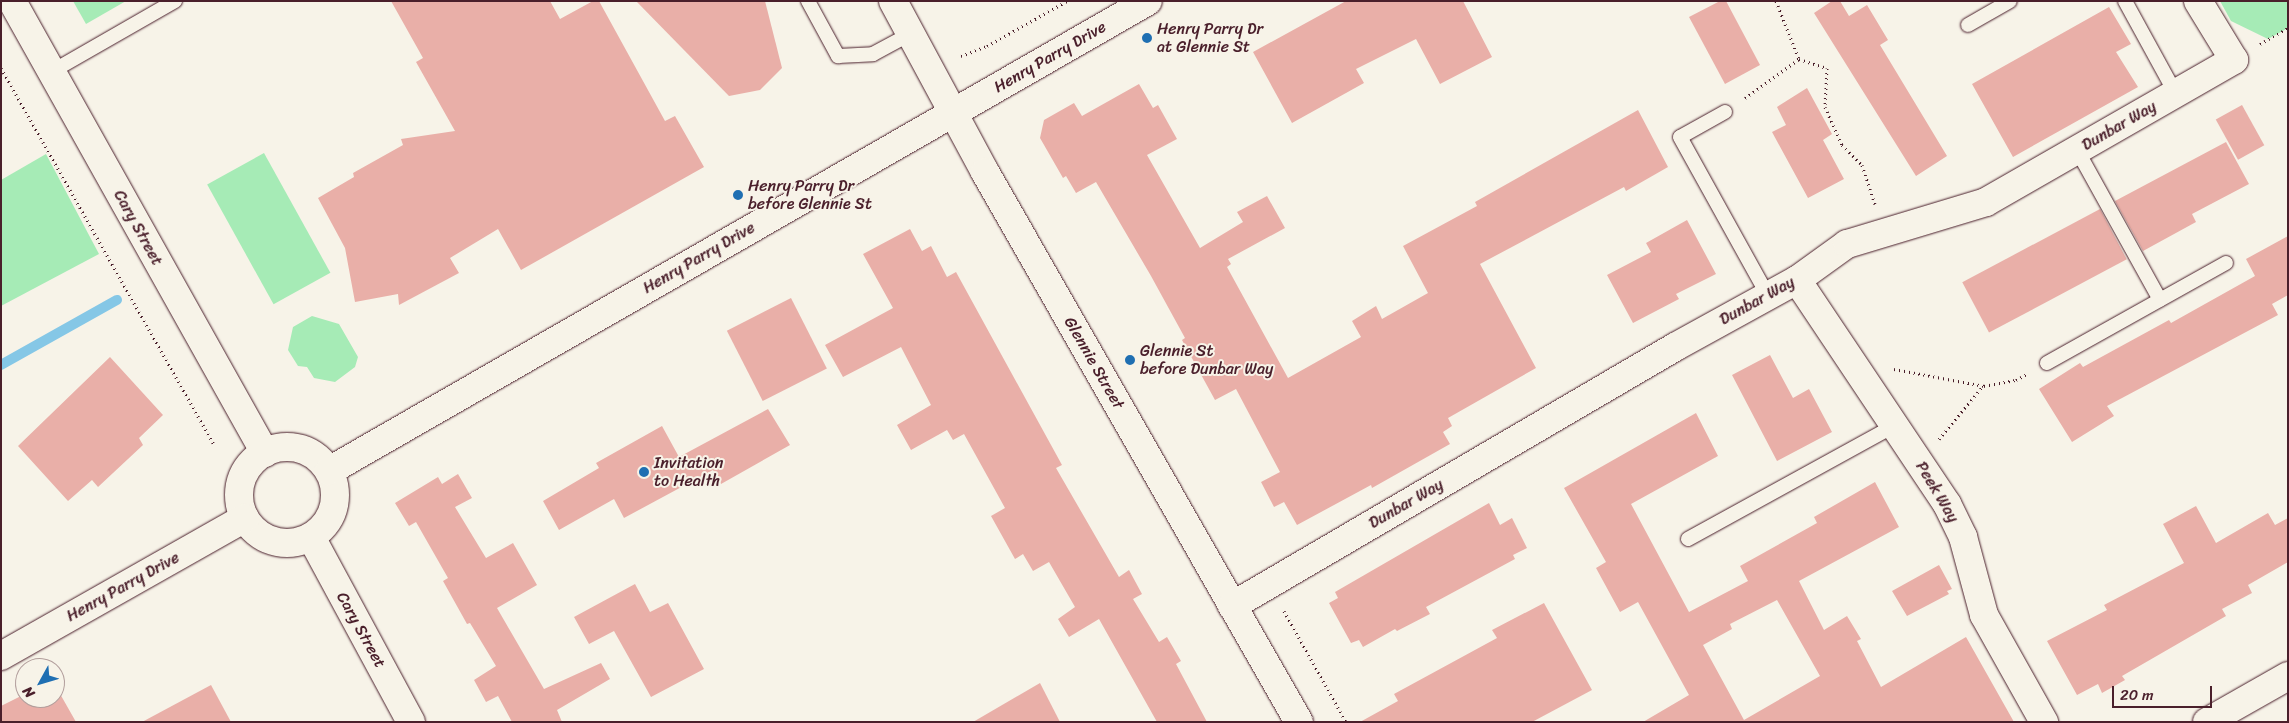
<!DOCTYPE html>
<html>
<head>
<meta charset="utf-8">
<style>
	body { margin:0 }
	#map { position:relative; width:2289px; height:723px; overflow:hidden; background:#f7f3e8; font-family:Sriracha,sans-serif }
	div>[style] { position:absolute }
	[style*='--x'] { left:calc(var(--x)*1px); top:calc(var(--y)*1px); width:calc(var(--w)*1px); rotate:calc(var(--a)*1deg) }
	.green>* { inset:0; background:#a6ebb6; transform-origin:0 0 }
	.stream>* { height:10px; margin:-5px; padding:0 5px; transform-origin:5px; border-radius:5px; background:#85c7e6 }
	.building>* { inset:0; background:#e9afa8; transform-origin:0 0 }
	.path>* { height:3px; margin-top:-1.5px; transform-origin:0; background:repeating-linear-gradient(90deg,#4a1f2b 0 1px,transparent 0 5px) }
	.roads { filter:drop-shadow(0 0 1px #4a1f2b) drop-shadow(0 0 1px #4a1f2b) }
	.service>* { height:14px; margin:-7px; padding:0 7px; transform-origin:7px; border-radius:7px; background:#f7f3e8 }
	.minor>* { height:28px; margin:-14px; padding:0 14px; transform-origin:14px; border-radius:14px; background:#f7f3e8 }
	.tertiary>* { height:28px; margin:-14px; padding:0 14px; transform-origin:14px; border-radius:14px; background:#f7f3e8 }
	.secondary>* { height:28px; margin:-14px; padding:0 14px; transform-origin:14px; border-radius:14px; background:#f7f3e8 }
	.secondary>.ring { margin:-14px; padding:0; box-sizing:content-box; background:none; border:28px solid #f7f3e8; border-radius:50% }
	.dots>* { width:14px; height:14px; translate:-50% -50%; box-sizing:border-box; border:2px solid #f7f3e8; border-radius:50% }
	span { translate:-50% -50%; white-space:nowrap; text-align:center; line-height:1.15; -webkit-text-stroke:4px #f7f3e8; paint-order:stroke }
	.poi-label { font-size:16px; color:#4a1f2b }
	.left { translate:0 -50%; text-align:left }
	.street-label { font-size:16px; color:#4a1f2b }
	.frame { position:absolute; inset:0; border:2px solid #4a1f2b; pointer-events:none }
	.north { position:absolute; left:15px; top:658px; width:50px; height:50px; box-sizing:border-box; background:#f7f3e8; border:1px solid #b29e9c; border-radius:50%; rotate:231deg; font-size:14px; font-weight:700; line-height:20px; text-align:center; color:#4a1f2b }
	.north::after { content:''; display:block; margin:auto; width:18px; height:22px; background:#1f6fb2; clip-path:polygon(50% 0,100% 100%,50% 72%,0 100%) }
	.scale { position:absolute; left:2112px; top:686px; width:100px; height:22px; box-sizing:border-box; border:2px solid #4a1f2b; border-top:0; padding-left:6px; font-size:15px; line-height:18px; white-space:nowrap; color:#4a1f2b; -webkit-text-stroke:4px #f7f3e8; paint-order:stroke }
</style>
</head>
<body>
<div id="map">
	<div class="green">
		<div style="clip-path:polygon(73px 1px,126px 1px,86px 24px)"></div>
		<div style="clip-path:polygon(2220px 1px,2288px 1px,2288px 28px,2268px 39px,2231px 21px)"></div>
		<div style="left:264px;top:153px;width:137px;height:65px;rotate:61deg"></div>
		<div style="clip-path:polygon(46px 154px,99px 254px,1px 306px,1px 180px)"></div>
		<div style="clip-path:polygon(312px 316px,339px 324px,358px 357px,355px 367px,335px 382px,314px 378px,307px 367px,298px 366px,288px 350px,293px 327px)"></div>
	</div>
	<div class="stream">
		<div style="--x:1;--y:365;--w:133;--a:-29.3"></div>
	</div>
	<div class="building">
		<div style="clip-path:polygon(391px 1px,550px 1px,560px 19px,593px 1px,599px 1px,665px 121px,675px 116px,704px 167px,521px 270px,498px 229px,450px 258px,459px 273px,399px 305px,398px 294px,355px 302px,345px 248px,318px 198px,354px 177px,353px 173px,403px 145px,401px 139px,455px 131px,416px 62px,423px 58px)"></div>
		<div style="clip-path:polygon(636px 1px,765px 1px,782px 68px,760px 90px,729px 96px)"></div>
		<div style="clip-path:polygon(1346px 1px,1463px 1px,1492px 57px,1440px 84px,1416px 39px,1356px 69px,1364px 83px,1292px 123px,1253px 52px)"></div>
		<div style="clip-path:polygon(1720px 1px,1726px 1px,1760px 65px,1725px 84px,1689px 17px)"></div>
		<div style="clip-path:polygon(1832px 1px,1840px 1px,1849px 16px,1867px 5px,1888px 40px,1880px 45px,1947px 156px,1916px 176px,1814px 13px)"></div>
		<div style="clip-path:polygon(2109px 7px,2131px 44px,2116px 52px,2138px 87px,2013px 157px,1972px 84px)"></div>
		<div style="clip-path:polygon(1139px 84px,1153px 108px,1158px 105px,1177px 139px,1147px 155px,1200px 248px,1243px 222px,1237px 212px,1267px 196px,1285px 228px,1228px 259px,1231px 264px,1227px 267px,1288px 378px,1361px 337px,1352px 321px,1376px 306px,1382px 319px,1428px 293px,1403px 246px,1477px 206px,1475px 202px,1638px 110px,1668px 167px,1626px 191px,1624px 187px,1480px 264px,1536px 368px,1448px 418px,1452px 426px,1443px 432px,1450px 444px,1372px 488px,1371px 485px,1297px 525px,1284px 502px,1274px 507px,1261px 482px,1280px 472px,1236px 389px,1215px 400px,1182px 340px,1185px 338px,1151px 276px,1096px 182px,1076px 193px,1066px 176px,1063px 178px,1040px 138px,1044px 120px,1074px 103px,1082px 116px)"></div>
		<div style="clip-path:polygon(1807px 88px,1832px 134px,1823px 140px,1844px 179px,1808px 198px,1772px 132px,1786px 125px,1777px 107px)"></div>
		<div style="left:2242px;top:105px;width:46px;height:30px;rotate:61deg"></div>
		<div style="clip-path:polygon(2226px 142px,2249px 184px,2192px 214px,2196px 222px,2143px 251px,2115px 201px)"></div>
		<div style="left:2100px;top:209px;width:57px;height:156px;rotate:62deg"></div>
		<div style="clip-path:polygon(1687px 220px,1716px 274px,1676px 294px,1679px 299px,1633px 323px,1607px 275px,1651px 252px,1646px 243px)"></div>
		<div style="clip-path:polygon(910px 229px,922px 251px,931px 246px,947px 277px,956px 272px,1062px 465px,1056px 468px,1119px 577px,1129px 570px,1142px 594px,1133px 599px,1159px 642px,1167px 637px,1181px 661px,1176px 664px,1207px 722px,1157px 722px,1099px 619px,1069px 637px,1058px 619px,1075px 607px,1049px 562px,1033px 571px,1023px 554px,1015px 559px,991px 516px,1005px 508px,964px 434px,953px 440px,947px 430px,911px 450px,897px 425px,931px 405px,901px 347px,843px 377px,825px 345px,893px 308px,863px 254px)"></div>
		<div style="clip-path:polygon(2288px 236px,2288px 295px,2272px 304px,2278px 315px,2107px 406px,2114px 416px,2072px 442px,2039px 389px,2080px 363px,2083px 367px,2169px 320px,2171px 323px,2255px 276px,2246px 259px)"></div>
		<div style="left:791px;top:298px;width:79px;height:72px;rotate:63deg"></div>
		<div style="clip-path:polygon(1770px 355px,1793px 398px,1809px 389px,1832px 432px,1777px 461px,1732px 375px)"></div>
		<div style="clip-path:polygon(110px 357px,163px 415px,139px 438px,143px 445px,98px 487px,92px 480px,68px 501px,18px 446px)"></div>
		<div style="clip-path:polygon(768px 409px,790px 445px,721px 484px,713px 470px,624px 518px,614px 499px,559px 530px,543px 501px,599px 468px,596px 463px,662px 426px,679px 457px)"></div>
		<div style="clip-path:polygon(evenodd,1696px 413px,1718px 456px,1631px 504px,1689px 612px,1748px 581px,1740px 566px,1817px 523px,1814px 517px,1875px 482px,1899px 527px,1799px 581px,1824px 630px,1847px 616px,1861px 639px,1857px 641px,1881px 687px,1966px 637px,2014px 722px,1643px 722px,1689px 695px,1638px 602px,1620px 612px,1596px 568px,1606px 562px,1564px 488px,1696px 413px,1777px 600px,1820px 676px,1744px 720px,1703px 645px,1732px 629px,1730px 624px,1777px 600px)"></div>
		<div style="clip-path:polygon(458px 474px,472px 498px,455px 507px,486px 558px,513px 543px,537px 585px,497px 608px,544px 689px,601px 663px,610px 679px,557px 710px,562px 722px,512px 722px,498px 696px,486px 702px,474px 680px,496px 666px,470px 623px,467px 624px,443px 581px,448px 578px,416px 522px,409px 526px,395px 503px,438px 477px,442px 484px)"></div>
		<div style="clip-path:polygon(1489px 503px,1500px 525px,1512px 518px,1527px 548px,1513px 555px,1515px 559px,1426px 607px,1430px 614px,1397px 631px,1395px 629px,1363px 647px,1359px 640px,1351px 643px,1329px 603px,1338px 598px,1335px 592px)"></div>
		<div style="clip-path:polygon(2196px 506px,2216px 543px,2268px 513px,2275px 525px,2288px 518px,2288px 562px,2248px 585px,2252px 593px,2222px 609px,2226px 616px,2122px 676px,2125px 680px,2102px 693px,2098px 684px,2077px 695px,2047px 641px,2107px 610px,2104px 605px,2184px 563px,2163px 524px)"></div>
		<div style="clip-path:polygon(1939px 565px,1952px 589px,1947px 591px,1949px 594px,1907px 616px,1892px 591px)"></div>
		<div style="clip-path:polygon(635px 584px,650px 612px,668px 603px,704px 669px,651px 697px,614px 631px,589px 644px,574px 617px)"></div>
		<div style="clip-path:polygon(1544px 603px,1592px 690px,1532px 722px,1360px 722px,1398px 701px,1394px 694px,1497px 638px,1492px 630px)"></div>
		<div style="clip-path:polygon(1040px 683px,1060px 722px,973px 722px)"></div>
		<div style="clip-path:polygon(55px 685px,76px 722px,1px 722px,1px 706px,25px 694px,25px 698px,55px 698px)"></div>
		<div style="clip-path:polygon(211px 685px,231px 722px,142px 722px)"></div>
	</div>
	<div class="path">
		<div style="--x:1776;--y:1;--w:62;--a:68.4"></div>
		<div style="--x:1799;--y:59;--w:29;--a:18"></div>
		<div style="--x:1827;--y:68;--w:39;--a:93"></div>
		<div style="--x:1825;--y:107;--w:42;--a:65.9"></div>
		<div style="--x:1842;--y:145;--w:28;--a:45"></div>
		<div style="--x:1862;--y:165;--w:41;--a:71.6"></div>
		<div style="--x:2260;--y:44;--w:32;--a:-30"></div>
		<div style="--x:961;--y:56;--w:28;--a:-21"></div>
		<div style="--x:987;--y:46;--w:92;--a:-29.4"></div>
		<div style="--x:1;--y:68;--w:432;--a:60.5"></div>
		<div style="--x:1745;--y:98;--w:67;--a:-35.8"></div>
		<div style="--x:1894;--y:369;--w:92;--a:10.7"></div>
		<div style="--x:1984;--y:386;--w:33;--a:-11"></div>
		<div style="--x:2016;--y:380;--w:13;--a:-29"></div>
		<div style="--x:1939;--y:439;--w:69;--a:-50.3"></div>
		<div style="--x:1284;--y:611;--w:127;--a:60.8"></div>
	</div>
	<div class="roads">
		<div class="service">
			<div style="--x:808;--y:1;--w:63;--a:61.4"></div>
			<div style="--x:838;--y:56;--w:35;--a:-3"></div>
			<div style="--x:873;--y:54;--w:44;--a:-28.3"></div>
			<div style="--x:2125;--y:1;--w:106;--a:61.3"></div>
			<div style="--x:1968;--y:25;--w:48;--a:-29.7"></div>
			<div style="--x:51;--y:72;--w:143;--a:-29.8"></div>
			<div style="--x:1725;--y:112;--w:51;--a:150.9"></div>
			<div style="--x:1680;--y:137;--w:182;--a:61"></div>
			<div style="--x:2077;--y:150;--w:171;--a:61"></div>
			<div style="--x:2047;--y:363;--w:205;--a:-29.2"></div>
			<div style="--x:1688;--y:539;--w:236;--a:-28.8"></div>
		</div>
		<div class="minor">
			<div style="--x:893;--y:1;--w:194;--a:61.7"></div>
			<div style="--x:985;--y:172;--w:633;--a:60.28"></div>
			<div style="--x:1797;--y:280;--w:270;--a:56.2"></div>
			<div style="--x:1947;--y:504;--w:37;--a:64"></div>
			<div style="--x:1963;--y:537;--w:81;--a:74.9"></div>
			<div style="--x:1984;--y:615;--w:123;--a:60.7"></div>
			<div style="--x:1232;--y:606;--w:513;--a:-30.31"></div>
			<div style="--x:1675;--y:347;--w:139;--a:-28.8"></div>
			<div style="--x:1797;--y:280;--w:62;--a:-35.8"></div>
			<div style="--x:1847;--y:244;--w:145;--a:-16.8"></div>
			<div style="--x:1986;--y:202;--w:286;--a:-29.8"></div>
			<div style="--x:2234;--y:60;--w:69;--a:-121.4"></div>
			<div style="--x:2207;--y:722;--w:93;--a:-29.6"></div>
		</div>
		<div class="tertiary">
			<div style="--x:12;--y:1;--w:518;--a:60.76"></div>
			<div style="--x:311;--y:537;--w:210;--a:61.6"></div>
		</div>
		<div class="secondary">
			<div class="ring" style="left:239px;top:447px;width:68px;height:68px"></div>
			<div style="--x:329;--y:471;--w:944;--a:-29.85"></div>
			<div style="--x:1;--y:656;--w:280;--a:-29.5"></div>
		</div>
	</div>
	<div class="dots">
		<div style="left:1147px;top:38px;background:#1f6fb2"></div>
		<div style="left:738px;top:195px;background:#1f6fb2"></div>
		<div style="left:1130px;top:360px;background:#1f6fb2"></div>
		<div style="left:644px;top:472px;background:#1f6fb2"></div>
	</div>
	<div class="poi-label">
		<span class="left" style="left:1157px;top:38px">Henry Parry Dr<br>at Glennie St</span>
		<span class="left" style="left:748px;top:195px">Henry Parry Dr<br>before Glennie St</span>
		<span class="left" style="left:1140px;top:360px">Glennie St<br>before Dunbar Way</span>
		<span class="left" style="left:654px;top:472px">Invitation<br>to Health</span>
	</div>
	<div class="street-label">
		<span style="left:1050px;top:57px;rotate:-30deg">Henry Parry Drive</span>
		<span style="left:2119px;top:126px;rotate:-30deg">Dunbar Way</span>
		<span style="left:138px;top:228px;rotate:61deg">Cary Street</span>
		<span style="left:699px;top:258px;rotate:-30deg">Henry Parry Drive</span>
		<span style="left:1757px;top:301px;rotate:-29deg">Dunbar Way</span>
		<span style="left:1094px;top:363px;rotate:60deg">Glennie Street</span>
		<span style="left:1937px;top:492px;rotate:59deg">Peek Way</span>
		<span style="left:1406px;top:504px;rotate:-30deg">Dunbar Way</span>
		<span style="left:123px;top:587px;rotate:-29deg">Henry Parry Drive</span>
		<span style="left:361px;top:630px;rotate:61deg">Cary Street</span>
	</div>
	<div class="frame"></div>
	<div class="north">N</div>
	<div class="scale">20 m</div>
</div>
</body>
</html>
